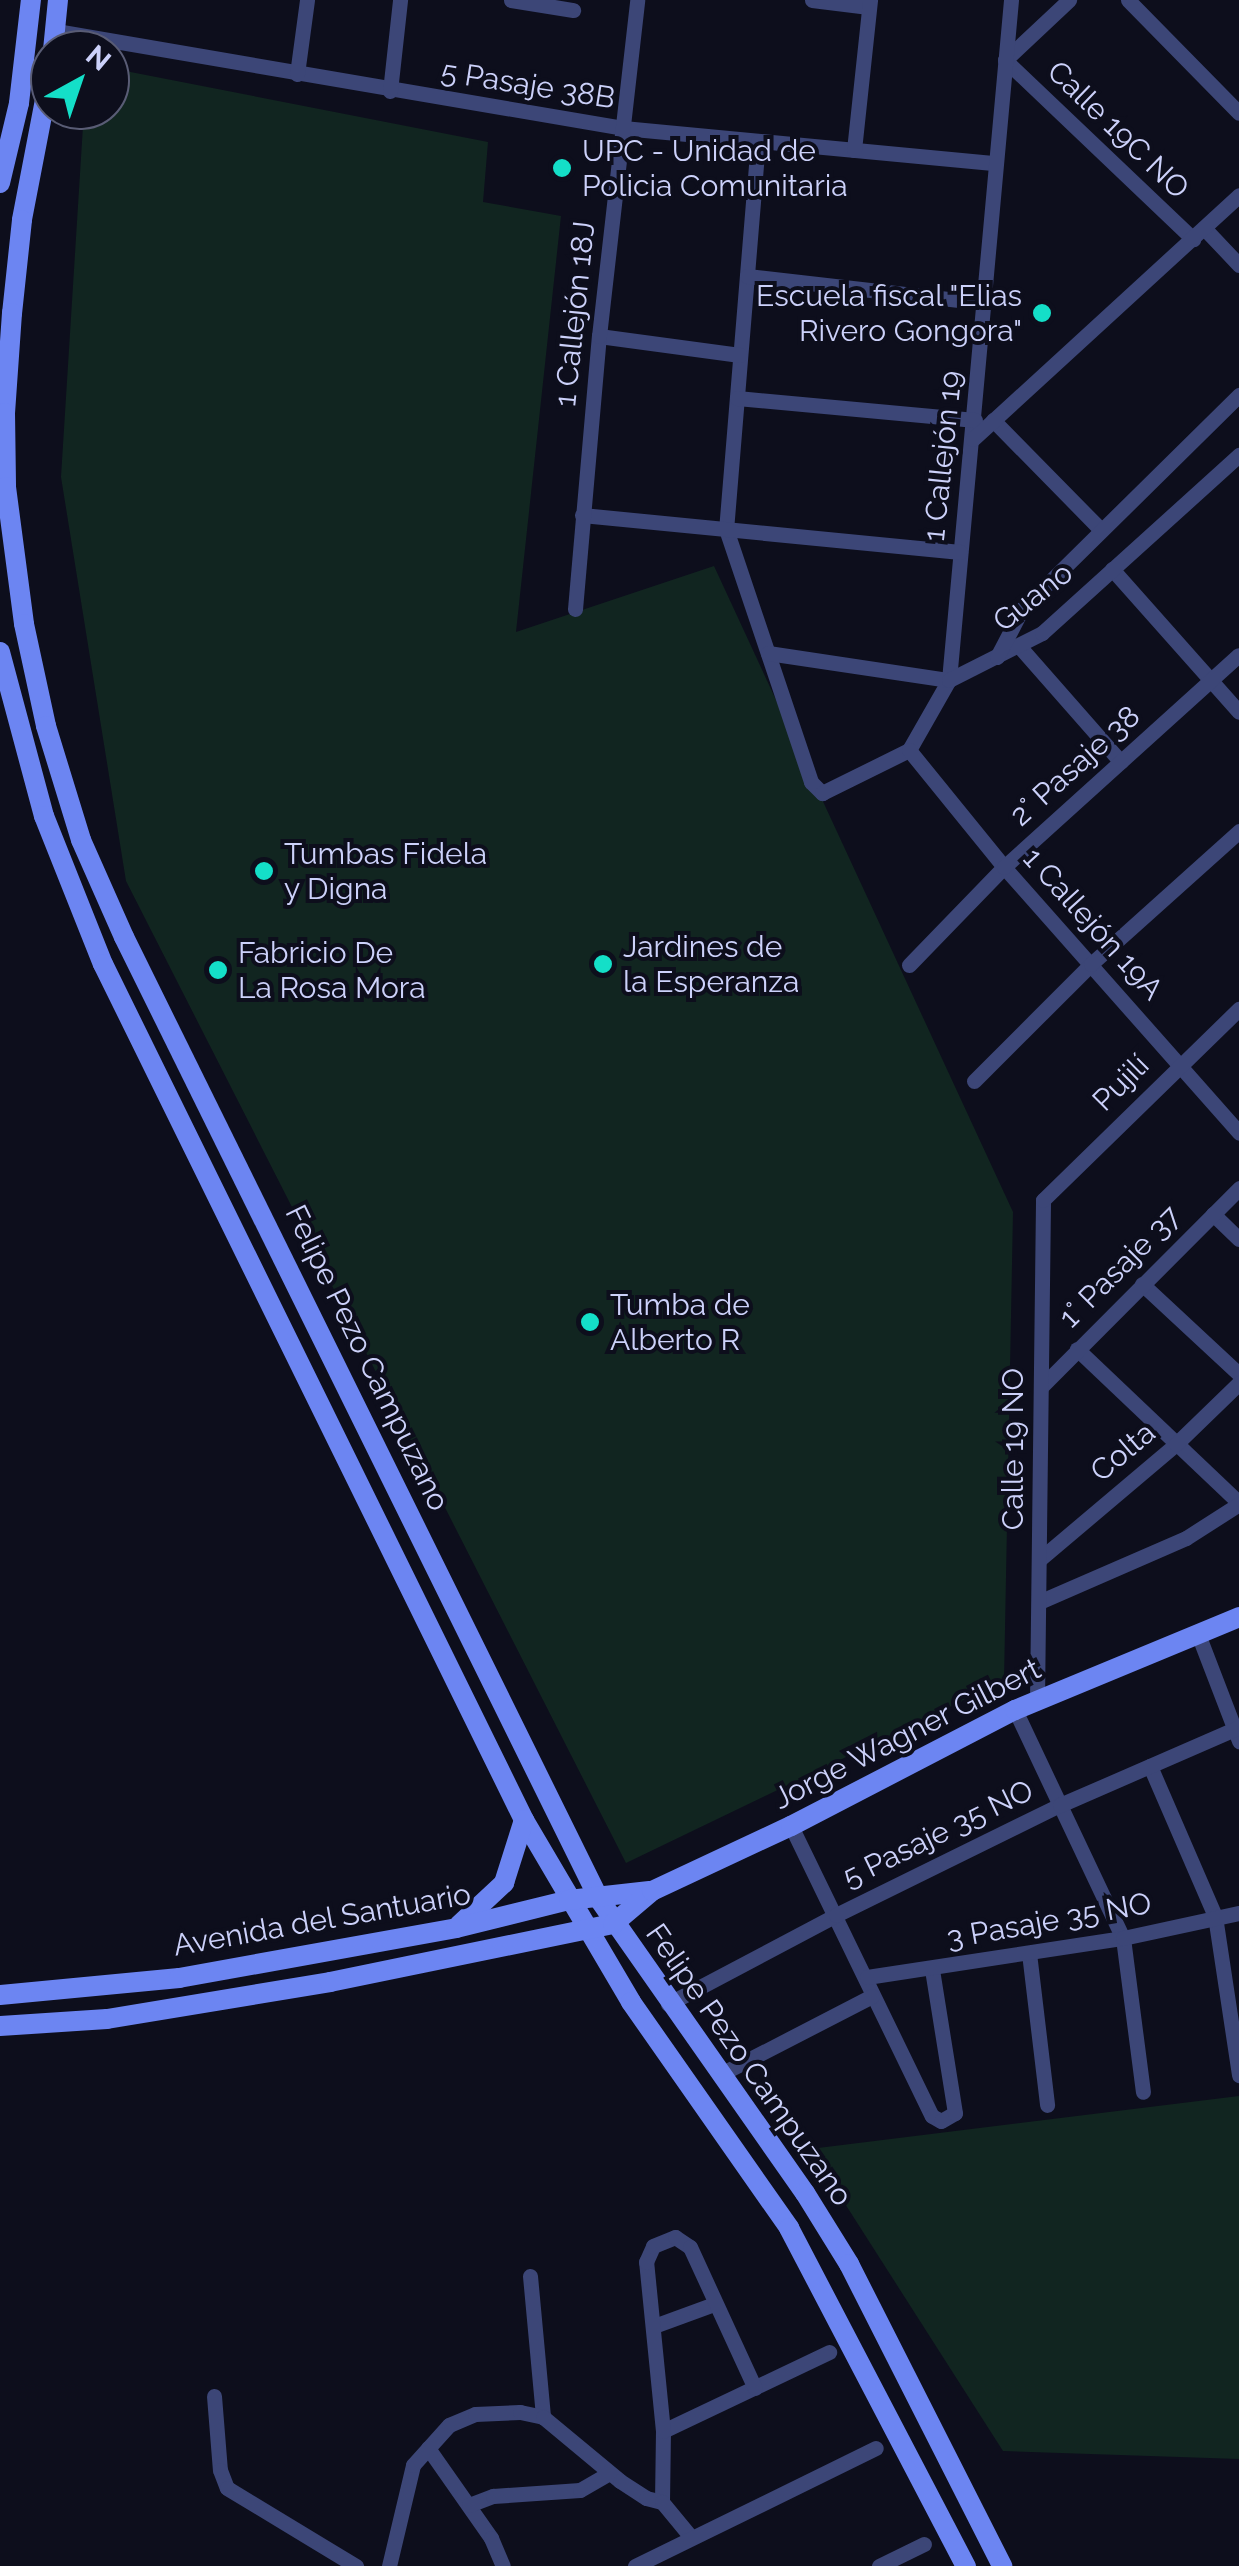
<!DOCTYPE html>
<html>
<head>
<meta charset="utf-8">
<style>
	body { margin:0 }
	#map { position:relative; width:1239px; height:2566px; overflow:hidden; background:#0d0e1c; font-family:Raleway,sans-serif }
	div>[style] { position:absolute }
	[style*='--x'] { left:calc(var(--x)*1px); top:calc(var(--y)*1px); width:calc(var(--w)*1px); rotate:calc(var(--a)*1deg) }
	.green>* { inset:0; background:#112520 }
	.street>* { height:15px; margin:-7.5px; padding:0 7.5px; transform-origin:7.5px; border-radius:7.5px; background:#3c4677 }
	.secondary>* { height:20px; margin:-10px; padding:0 10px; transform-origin:10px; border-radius:10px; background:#6c85f2 }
	.dots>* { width:28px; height:28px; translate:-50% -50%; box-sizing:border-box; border:5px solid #0d0e1c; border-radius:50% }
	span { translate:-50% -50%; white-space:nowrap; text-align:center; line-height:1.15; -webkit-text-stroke:8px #0d0e1c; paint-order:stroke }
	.street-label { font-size:30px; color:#ccd1fa }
	.poi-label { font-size:30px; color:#ccd1fa }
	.left { translate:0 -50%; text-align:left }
	.right { translate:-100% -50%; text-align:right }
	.north { position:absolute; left:30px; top:30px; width:100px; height:100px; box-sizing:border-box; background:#0d0e1c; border:2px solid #595c75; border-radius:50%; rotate:40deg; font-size:28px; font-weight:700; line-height:40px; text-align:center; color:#ccd1fa }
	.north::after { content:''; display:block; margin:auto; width:35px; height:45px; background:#14dfc8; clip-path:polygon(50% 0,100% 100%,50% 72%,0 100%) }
</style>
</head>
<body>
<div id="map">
	<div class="green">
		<div style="clip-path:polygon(110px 68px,488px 142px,483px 202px,561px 216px,516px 632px,714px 566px,1013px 1212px,1004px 1681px,626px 1863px,126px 881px,61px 477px,84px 110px,110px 110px)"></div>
		<div style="clip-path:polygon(1239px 2096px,1239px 2459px,1003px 2451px,810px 2149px)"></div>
	</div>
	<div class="street">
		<div style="--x:511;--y:0;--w:63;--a:9.2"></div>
		<div style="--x:812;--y:0;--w:57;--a:7"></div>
		<div style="--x:1128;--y:0;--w:158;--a:45.5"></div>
		<div style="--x:56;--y:31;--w:575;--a:9.71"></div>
		<div style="--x:623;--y:128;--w:374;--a:5.4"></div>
		<div style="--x:1005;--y:60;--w:260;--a:43.6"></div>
		<div style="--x:1005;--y:60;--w:88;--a:-43.2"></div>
		<div style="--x:297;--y:74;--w:75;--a:-82.3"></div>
		<div style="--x:390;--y:91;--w:92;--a:-83.7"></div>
		<div style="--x:758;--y:141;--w:389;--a:94.7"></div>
		<div style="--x:726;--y:529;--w:267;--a:71.4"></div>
		<div style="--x:811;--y:782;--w:16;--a:45"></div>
		<div style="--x:822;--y:793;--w:97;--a:-26.3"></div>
		<div style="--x:909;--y:750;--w:81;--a:-60.3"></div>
		<div style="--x:949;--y:680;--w:683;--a:-84.79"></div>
		<div style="--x:854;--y:150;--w:151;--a:-83.9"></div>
		<div style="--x:1204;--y:228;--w:51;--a:46.6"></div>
		<div style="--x:747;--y:276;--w:240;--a:6.5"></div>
		<div style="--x:599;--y:336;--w:142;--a:7.7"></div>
		<div style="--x:737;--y:398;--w:239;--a:5.3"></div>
		<div style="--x:993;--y:420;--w:153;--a:45.5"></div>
		<div style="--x:973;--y:439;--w:361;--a:-42.5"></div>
		<div style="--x:582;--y:515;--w:380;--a:5.6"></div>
		<div style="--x:1112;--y:569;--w:191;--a:48.4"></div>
		<div style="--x:575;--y:609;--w:274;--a:-85"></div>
		<div style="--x:599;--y:336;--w:338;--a:-83.5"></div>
		<div style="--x:1019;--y:646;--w:154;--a:48.7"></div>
		<div style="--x:768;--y:653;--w:183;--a:8.5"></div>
		<div style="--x:949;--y:680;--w:104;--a:-26.8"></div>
		<div style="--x:1042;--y:633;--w:266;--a:-42.1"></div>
		<div style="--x:997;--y:657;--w:54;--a:-62.5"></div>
		<div style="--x:1022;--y:609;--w:305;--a:-44.6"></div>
		<div style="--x:909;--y:750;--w:151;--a:50.9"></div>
		<div style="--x:1004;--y:867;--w:355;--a:48.5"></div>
		<div style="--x:909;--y:965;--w:136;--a:-45.9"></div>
		<div style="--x:1004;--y:867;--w:316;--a:-42.1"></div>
		<div style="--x:974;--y:1081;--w:165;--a:-45"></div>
		<div style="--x:1091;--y:964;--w:199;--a:-41.9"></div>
		<div style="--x:1213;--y:1214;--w:36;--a:44"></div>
		<div style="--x:1142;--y:1284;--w:132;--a:42.9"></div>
		<div style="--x:1077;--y:1349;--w:224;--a:43.5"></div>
		<div style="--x:1041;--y:1387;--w:281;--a:-45.1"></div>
		<div style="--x:1040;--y:1559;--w:178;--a:-40.2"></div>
		<div style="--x:1176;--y:1444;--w:88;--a:-44.1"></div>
		<div style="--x:1039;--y:1602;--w:160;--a:-23.5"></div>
		<div style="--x:1186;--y:1538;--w:63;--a:-32.7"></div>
		<div style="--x:1198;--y:1634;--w:115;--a:69"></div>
		<div style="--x:1037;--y:1700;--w:500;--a:-89.31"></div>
		<div style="--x:1043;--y:1200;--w:274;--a:-44.3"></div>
		<div style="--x:1015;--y:1710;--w:252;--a:64.7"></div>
		<div style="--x:1123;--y:1938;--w:155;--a:82.6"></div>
		<div style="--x:1150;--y:1766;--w:163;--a:66.6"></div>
		<div style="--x:1215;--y:1916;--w:161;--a:81.4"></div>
		<div style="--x:791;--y:1826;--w:322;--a:64.1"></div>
		<div style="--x:932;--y:2116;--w:10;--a:29"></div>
		<div style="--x:941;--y:2121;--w:16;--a:-30"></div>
		<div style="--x:955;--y:2113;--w:146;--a:-99.1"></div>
		<div style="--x:1029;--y:1953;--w:153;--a:83.2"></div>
		<div style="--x:867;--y:1977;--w:259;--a:-8.7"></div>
		<div style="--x:1123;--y:1938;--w:119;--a:-12.2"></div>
		<div style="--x:668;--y:2004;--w:190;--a:-27.9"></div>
		<div style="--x:836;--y:1915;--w:250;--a:-26.2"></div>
		<div style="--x:1060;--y:1805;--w:195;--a:-23.5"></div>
		<div style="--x:721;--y:2074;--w:170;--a:-27.3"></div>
		<div style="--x:530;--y:2276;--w:142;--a:84.7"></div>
		<div style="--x:654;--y:2326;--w:64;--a:-20.1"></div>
		<div style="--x:214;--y:2396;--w:74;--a:85.4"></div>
		<div style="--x:220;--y:2470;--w:19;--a:69"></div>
		<div style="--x:227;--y:2488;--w:151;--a:31.2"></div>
		<div style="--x:663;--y:2431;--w:184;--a:-25.4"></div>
		<div style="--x:428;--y:2448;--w:110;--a:55"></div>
		<div style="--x:491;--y:2538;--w:30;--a:67"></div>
		<div style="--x:662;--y:2502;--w:71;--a:-89.2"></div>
		<div style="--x:663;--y:2431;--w:170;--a:-95.7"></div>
		<div style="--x:646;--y:2262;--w:17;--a:-66"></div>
		<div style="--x:653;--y:2246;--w:24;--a:-22"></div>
		<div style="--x:675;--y:2237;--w:18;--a:34"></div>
		<div style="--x:690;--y:2247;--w:155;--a:65.3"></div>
		<div style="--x:469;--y:2505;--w:26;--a:-21"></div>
		<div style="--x:493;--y:2496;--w:87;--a:-3.9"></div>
		<div style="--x:580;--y:2490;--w:34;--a:-30"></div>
		<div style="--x:389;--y:2566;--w:104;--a:-76.6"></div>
		<div style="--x:413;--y:2465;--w:54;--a:-48"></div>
		<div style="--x:449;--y:2425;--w:28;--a:-23"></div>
		<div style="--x:475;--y:2414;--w:45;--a:-2.5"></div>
		<div style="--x:520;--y:2412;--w:24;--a:12"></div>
		<div style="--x:543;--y:2417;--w:100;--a:39.7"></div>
		<div style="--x:620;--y:2481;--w:31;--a:33"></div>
		<div style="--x:646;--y:2498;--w:16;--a:14"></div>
		<div style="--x:662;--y:2502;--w:45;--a:50.4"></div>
		<div style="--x:635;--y:2566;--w:268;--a:-26.1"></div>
		<div style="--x:879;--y:2566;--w:50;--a:-26.1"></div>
	</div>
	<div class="secondary">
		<div style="--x:53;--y:50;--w:50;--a:-84.3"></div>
		<div style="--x:50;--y:74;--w:149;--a:100.9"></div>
		<div style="--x:22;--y:220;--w:94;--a:96.1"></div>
		<div style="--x:12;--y:313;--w:100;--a:94"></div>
		<div style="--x:5;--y:413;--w:74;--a:89.2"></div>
		<div style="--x:6;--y:487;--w:138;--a:82.5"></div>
		<div style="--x:24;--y:624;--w:104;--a:77.8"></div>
		<div style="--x:46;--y:726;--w:119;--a:72.9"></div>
		<div style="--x:81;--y:840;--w:106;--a:66.1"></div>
		<div style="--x:124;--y:937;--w:1073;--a:63.72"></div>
		<div style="--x:599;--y:1899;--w:359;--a:55"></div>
		<div style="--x:805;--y:2193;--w:84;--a:58.2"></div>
		<div style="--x:849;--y:2264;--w:339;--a:63.1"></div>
		<div style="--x:0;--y:183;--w:82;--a:-76.6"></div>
		<div style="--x:19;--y:103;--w:104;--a:-83.4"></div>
		<div style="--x:0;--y:652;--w:170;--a:75"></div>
		<div style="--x:44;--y:816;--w:159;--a:68.3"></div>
		<div style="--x:103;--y:964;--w:954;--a:63.81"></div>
		<div style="--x:524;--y:1820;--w:211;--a:59.5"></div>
		<div style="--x:631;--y:2002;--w:276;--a:55"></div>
		<div style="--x:789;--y:2228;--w:382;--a:62.4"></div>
		<div style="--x:459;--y:1925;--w:62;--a:-43"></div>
		<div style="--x:504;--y:1883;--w:66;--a:-72.4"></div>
		<div style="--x:0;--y:1995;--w:180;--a:-5.4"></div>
		<div style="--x:179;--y:1978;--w:281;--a:-10.2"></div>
		<div style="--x:456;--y:1928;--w:116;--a:-13.9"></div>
		<div style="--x:569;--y:1900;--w:81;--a:-6.4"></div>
		<div style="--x:0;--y:2026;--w:107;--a:-3.7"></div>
		<div style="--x:107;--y:2019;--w:226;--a:-9.4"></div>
		<div style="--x:330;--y:1982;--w:289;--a:-11.6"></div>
		<div style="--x:613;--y:1924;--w:51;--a:-40.2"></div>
		<div style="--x:652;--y:1891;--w:153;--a:-25.1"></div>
		<div style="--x:791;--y:1826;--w:252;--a:-27.4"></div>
		<div style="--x:1015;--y:1710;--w:243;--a:-22.5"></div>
	</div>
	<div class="dots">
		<div style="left:562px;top:168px;background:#14dfc8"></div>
		<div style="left:1042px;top:313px;background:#14dfc8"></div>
		<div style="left:264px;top:871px;background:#14dfc8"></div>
		<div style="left:603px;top:964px;background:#14dfc8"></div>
		<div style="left:218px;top:970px;background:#14dfc8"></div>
		<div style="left:590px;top:1322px;background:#14dfc8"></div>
	</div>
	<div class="street-label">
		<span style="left:528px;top:85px;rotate:9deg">5 Pasaje 38B</span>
		<span style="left:1118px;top:130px;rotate:44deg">Calle 19C NO</span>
		<span style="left:575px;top:314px;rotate:-84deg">1 Callejón 18J</span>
		<span style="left:943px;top:456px;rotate:-84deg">1 Callejón 19</span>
		<span style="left:1033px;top:597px;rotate:-38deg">Guano</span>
		<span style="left:1075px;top:766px;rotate:-42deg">2° Pasaje 38</span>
		<span style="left:1093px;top:924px;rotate:48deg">1 Callejón 19A</span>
		<span style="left:1121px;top:1083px;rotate:-45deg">Pujilí</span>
		<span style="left:1120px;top:1267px;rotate:-45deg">1° Pasaje 37</span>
		<span style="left:367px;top:1358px;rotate:64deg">Felipe Pezo Campuzano</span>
		<span style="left:1013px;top:1449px;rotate:-90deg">Calle 19 NO</span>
		<span style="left:1123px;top:1452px;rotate:-40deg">Colta</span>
		<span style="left:907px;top:1734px;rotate:-27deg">Jorge Wagner Gilbert</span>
		<span style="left:938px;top:1834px;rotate:-26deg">5 Pasaje 35 NO</span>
		<span style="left:322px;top:1920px;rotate:-10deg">Avenida del Santuario</span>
		<span style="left:1049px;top:1921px;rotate:-10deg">3 Pasaje 35 NO</span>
		<span style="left:749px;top:2065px;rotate:55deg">Felipe Pezo Campuzano</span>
	</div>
	<div class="poi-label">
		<span class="left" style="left:582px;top:168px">UPC - Unidad de<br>Policia Comunitaria</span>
		<span class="right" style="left:1022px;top:313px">Escuela fiscal "Elias<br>Rivero Gongora"</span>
		<span class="left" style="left:284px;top:871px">Tumbas Fidela<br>y Digna</span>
		<span class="left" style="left:623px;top:964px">Jardines de<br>la Esperanza</span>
		<span class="left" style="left:238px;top:970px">Fabricio De<br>La Rosa Mora</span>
		<span class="left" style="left:610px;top:1322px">Tumba de<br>Alberto R</span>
	</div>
	<div class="north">N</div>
</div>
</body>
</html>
